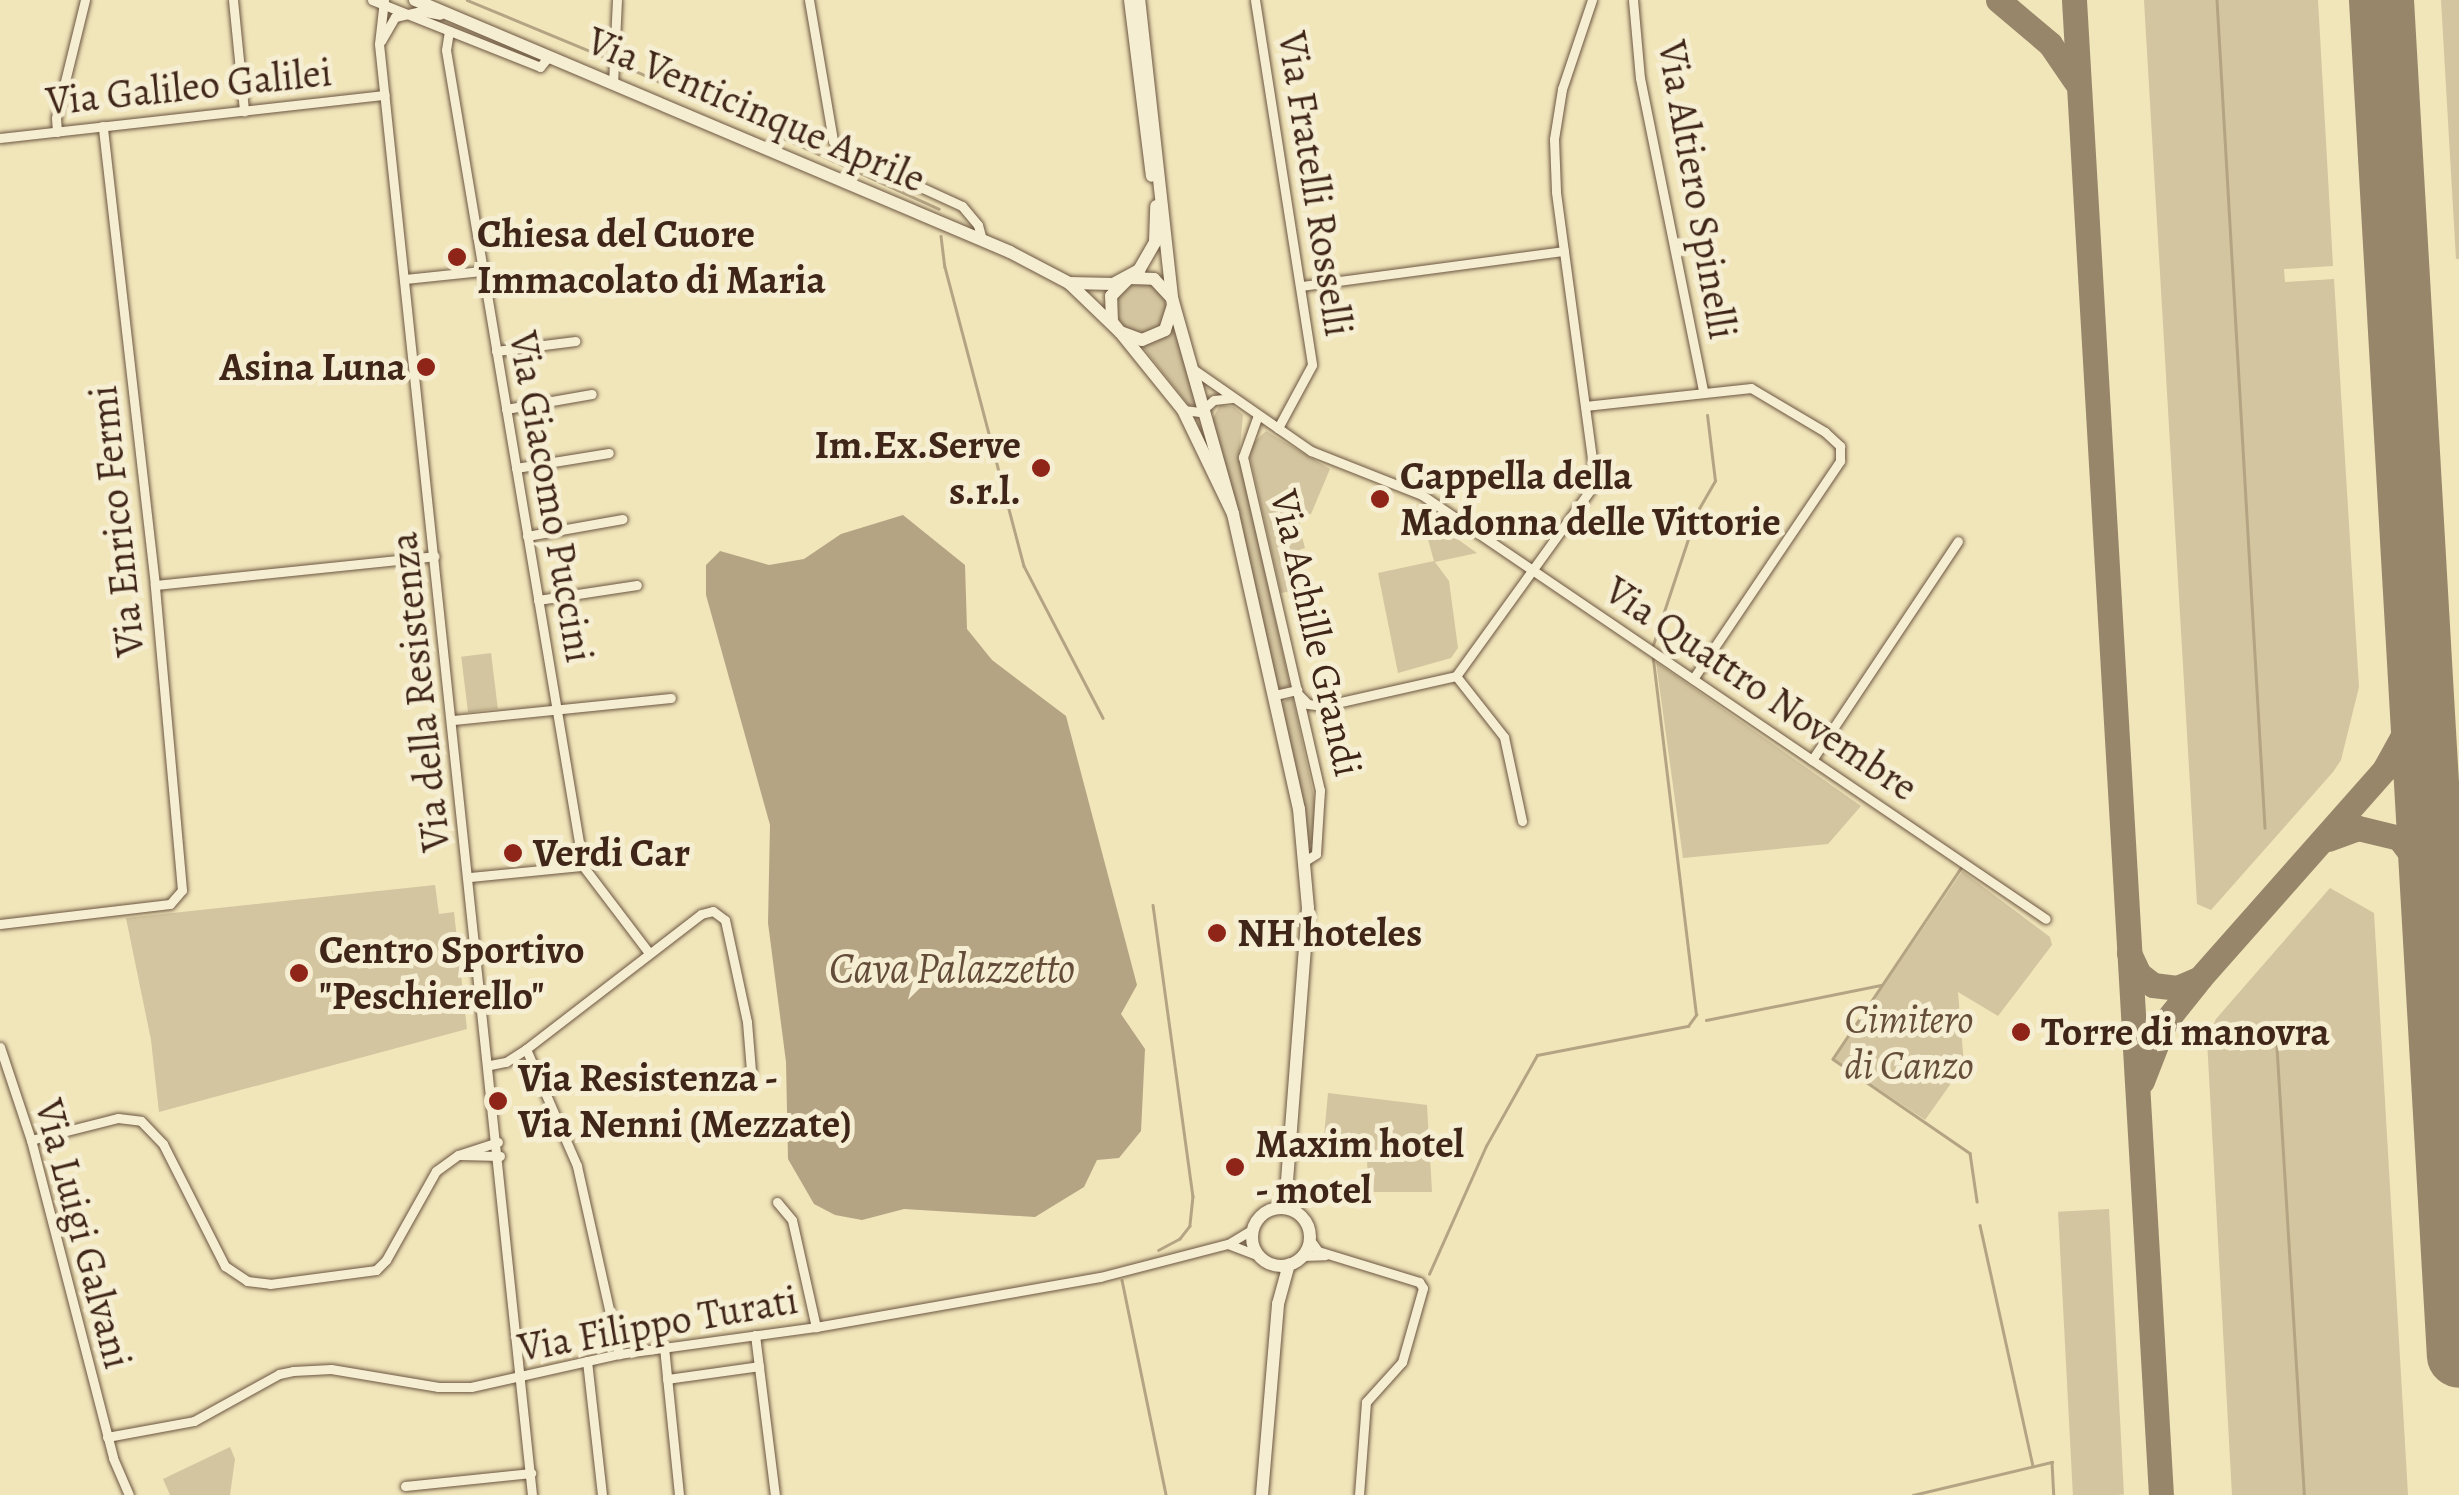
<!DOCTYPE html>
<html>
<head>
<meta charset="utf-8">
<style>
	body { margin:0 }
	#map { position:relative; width:2459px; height:1495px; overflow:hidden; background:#f1e5ba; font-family:Alegreya,serif }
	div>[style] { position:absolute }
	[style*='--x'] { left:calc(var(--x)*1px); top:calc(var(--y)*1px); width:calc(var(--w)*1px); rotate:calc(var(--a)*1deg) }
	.green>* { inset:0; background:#d3c59f; transform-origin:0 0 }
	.round { border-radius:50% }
	.water>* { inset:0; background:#b5a483 }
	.stream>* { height:2.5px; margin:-1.25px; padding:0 1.25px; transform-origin:1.25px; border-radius:1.25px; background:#b5a483 }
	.taxiway>* { height:25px; margin:-12.5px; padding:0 12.5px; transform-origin:12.5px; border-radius:12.5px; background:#98866a }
	.runway>* { height:65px; margin:-32.5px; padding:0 32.5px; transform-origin:32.5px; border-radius:32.5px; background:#98866a }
	.roads { filter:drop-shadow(0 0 2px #6c5641) drop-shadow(0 0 2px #6c5641) }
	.minor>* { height:9px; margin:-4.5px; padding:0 4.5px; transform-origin:4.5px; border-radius:4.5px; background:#f6eed2 }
	.secondary>* { height:12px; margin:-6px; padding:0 6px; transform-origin:6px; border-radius:6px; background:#f6eed2 }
	.secondary>.ring { margin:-6px; padding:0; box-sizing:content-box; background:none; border:12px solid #f6eed2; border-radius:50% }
	.dots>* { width:28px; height:28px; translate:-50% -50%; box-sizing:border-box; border:5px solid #f6eed2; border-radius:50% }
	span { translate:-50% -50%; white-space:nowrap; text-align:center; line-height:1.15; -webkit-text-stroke:10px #f6eed2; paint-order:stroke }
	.street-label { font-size:40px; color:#402619 }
	.poi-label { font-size:40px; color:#402619; font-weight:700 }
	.left { translate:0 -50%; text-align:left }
	.right { translate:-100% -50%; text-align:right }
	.park-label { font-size:40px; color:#654e3a; font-style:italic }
	.water-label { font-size:42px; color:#634c39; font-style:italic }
</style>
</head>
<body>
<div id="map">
	<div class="green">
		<div style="clip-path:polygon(2144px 0,2318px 0,2333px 266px,2284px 269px,2285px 282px,2334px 279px,2359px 687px,2341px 760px,2333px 772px,2211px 910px,2197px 904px)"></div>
		<div style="clip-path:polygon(2441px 0,2459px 0,2459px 259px,2456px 259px)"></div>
		<div class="round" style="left:1116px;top:283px;width:50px;height:50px"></div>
		<div style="clip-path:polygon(1172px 331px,1175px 332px,1197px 405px,1189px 406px,1143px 347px)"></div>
		<div style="clip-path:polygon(1220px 405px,1234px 407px,1243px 415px,1239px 457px,1290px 685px,1283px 690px,1278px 687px,1212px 420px)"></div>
		<div style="clip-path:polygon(1266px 431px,1330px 469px,1311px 514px,1299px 514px,1300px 527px,1293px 529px,1295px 538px,1302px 537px,1305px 548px,1299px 550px,1312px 587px,1281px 593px,1250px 457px,1251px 445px)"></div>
		<div style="clip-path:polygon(1418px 504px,1459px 531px,1456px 538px,1477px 553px,1435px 562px,1449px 581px,1458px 648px,1451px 658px,1398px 673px,1378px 573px,1434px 561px)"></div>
		<div style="left:491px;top:653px;width:56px;height:30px;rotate:83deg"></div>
		<div style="clip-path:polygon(1656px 662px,1861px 806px,1828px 844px,1683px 858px)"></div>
		<div style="clip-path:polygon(1287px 699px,1293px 699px,1314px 797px,1315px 844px,1309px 844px,1282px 704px)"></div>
		<div style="clip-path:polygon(1962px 871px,2050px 937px,2052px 945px,1998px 1016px,1958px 992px,1964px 1065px,1925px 1120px,1834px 1059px)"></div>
		<div style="clip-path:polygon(435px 885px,439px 914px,454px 912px,467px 1029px,159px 1112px,151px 1040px,126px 918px)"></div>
		<div style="clip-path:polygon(2330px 888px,2374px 913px,2408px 1495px,2232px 1495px,2207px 1040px,2216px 1019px)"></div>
		<div style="clip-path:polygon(1328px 1093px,1427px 1105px,1432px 1192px,1368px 1192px,1367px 1156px,1323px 1147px)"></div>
		<div style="left:2109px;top:1209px;width:286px;height:51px;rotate:87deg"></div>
		<div style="clip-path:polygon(230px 1447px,235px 1459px,230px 1495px,170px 1495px,163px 1479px)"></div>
	</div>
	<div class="water">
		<div style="clip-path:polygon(903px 515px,965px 565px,967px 629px,992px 660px,1066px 716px,1137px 985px,1121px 1014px,1145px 1049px,1141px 1131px,1119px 1158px,1097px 1160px,1084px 1187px,1035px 1217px,904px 1209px,862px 1220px,835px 1215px,814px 1204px,788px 1159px,786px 1062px,768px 923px,770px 825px,706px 595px,706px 565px,720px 551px,769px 565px,804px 559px,841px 534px)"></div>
	</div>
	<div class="stream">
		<div style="--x:467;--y:0;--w:152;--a:22.5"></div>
		<div style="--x:2217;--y:0;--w:829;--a:86.68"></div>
		<div style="--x:631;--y:69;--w:338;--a:24.4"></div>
		<div style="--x:941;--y:236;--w:31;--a:83"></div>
		<div style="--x:945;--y:267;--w:309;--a:75.2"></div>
		<div style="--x:1024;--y:566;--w:171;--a:62.5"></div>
		<div style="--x:1653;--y:645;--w:140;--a:-71.7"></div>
		<div style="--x:1697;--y:512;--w:36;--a:-60"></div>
		<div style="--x:1715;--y:481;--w:66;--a:-96.9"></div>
		<div style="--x:1962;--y:867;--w:231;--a:123.9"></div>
		<div style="--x:1833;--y:1059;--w:166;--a:34.5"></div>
		<div style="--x:1970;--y:1153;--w:49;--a:81.7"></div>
		<div style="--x:1153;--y:905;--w:294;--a:82.2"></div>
		<div style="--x:1193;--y:1196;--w:30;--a:96"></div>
		<div style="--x:1190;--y:1226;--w:16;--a:128"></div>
		<div style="--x:1180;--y:1239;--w:24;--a:152"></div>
		<div style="--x:1706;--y:1020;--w:178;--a:-11.3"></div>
		<div style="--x:2276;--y:1031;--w:465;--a:86.5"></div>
		<div style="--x:1980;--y:1225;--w:247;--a:77.6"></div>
		<div style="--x:1429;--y:1274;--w:140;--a:-66"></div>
		<div style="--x:1486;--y:1146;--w:104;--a:-60.7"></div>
		<div style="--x:1537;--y:1055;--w:154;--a:-10.9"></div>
		<div style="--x:1688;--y:1026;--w:14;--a:-54"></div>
		<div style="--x:1696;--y:1015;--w:365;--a:-96.9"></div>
		<div style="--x:1122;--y:1280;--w:219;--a:78.4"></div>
		<div style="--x:1913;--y:1495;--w:143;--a:-13.4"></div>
		<div style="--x:2052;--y:1462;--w:33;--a:87"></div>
	</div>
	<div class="taxiway">
		<div style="--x:1998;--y:0;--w:68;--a:40.2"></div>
		<div style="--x:2050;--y:44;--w:46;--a:55.6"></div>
		<div style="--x:2074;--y:0;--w:1498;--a:86.67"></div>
		<div style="--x:2328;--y:839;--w:32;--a:-20"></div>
		<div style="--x:2358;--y:828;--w:42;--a:13.7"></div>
		<div style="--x:2399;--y:838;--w:31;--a:53"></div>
		<div style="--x:2418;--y:863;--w:43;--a:69.4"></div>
		<div style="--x:2129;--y:953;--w:23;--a:65"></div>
		<div style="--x:2139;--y:974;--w:18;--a:38"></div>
		<div style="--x:2153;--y:985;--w:24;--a:7"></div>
		<div style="--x:2177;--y:988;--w:25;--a:-23"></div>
		<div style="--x:2200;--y:978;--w:278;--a:-48.5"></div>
		<div style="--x:2384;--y:770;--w:37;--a:-61"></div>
		<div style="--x:2402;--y:738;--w:75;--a:-76.9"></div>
		<div style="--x:2142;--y:1081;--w:63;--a:-68.7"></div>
		<div style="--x:2165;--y:1022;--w:51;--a:-51.3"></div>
	</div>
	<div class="runway">
		<div style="--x:2381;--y:0;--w:1357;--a:86.71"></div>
	</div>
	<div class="roads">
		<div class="minor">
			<div style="--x:233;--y:0;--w:112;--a:84.3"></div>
			<div style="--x:372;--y:0;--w:181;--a:21.7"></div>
			<div style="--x:540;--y:67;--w:13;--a:-51"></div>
			<div style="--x:384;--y:0;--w:44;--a:96.5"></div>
			<div style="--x:379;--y:44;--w:1459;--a:83.98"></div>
			<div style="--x:809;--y:0;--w:143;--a:80.3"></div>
			<div style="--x:833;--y:141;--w:20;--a:41"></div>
			<div style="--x:848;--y:154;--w:125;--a:24.5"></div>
			<div style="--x:962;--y:206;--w:25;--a:50"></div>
			<div style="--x:978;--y:225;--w:16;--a:75"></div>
			<div style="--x:1255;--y:0;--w:369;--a:81.1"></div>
			<div style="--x:1312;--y:365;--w:72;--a:118.4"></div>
			<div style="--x:1633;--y:0;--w:78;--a:84.9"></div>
			<div style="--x:1640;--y:78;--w:319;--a:78.6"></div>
			<div style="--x:449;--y:31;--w:19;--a:99"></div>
			<div style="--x:446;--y:50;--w:827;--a:80.47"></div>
			<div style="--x:583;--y:866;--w:109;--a:52.8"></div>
			<div style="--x:381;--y:41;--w:28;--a:-60"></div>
			<div style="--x:395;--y:17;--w:26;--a:-13"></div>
			<div style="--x:420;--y:11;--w:20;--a:11"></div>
			<div style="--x:613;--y:84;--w:84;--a:-87.3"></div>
			<div style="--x:57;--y:132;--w:14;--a:-94"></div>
			<div style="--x:56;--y:118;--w:122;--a:-76.2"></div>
			<div style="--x:0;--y:138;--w:387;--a:-6.4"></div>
			<div style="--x:405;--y:279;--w:77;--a:-5.9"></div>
			<div style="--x:1301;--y:286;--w:265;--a:-7.6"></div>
			<div style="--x:496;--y:351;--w:80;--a:-7.2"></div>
			<div style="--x:1193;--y:369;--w:144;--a:34.8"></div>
			<div style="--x:1311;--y:451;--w:119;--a:21.6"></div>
			<div style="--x:1422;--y:495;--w:754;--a:34.2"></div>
			<div style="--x:1585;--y:406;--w:167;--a:-6.2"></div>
			<div style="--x:1751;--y:388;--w:86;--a:30.7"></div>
			<div style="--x:1825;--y:432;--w:21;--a:43"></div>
			<div style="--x:1840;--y:446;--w:15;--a:90"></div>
			<div style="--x:1840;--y:461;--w:263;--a:124"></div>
			<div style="--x:506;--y:409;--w:87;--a:-9.9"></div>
			<div style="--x:1183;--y:410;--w:17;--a:7"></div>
			<div style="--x:1200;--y:412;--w:18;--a:-41"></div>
			<div style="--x:1214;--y:400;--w:18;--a:-6"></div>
			<div style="--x:1258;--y:415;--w:45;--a:109.7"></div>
			<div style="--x:1243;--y:457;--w:342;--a:77"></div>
			<div style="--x:1320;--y:790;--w:64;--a:93.6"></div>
			<div style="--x:1316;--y:854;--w:13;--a:148"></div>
			<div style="--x:516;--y:468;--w:94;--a:-9.2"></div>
			<div style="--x:527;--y:536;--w:97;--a:-10.1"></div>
			<div style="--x:155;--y:585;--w:281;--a:-5.9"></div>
			<div style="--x:538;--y:600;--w:100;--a:-8.6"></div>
			<div style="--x:1456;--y:676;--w:78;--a:51.8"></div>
			<div style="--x:1504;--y:737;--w:86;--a:77.9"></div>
			<div style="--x:1298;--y:694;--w:14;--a:45"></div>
			<div style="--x:1308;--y:704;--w:15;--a:8"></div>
			<div style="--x:1323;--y:706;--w:136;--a:-12.7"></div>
			<div style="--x:1456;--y:676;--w:229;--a:-54.2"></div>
			<div style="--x:1590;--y:490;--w:24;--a:-83"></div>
			<div style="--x:1593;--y:466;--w:277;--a:-97.7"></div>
			<div style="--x:1556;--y:191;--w:52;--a:-92.2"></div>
			<div style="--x:1554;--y:139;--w:51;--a:-80.9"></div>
			<div style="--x:1562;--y:89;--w:94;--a:-71.4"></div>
			<div style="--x:1275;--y:695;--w:23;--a:-13"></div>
			<div style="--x:453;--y:720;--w:219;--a:-5.8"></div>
			<div style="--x:1812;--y:760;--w:263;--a:-56.3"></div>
			<div style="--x:470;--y:877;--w:114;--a:-5.6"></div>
			<div style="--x:0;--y:924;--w:171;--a:-6.7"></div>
			<div style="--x:170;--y:904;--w:18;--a:-49"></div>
			<div style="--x:182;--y:890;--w:306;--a:-95.1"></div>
			<div style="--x:155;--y:585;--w:462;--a:-96.5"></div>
			<div style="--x:0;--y:1047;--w:98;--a:71.6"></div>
			<div style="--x:31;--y:1140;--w:328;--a:75.5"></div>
			<div style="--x:113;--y:1458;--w:40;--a:66.6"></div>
			<div style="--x:526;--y:1049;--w:128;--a:66.4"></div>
			<div style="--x:577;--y:1166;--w:193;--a:77.4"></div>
			<div style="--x:490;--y:1065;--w:16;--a:-11"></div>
			<div style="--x:506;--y:1062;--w:24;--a:-33"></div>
			<div style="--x:526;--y:1049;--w:221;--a:-37.6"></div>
			<div style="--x:701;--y:914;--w:12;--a:-14"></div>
			<div style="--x:713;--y:911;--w:15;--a:37"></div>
			<div style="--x:725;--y:920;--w:104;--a:77.8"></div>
			<div style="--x:747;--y:1022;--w:49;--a:85.3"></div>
			<div style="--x:31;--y:1140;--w:90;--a:-14.2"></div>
			<div style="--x:118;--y:1118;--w:23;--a:7"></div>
			<div style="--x:141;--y:1121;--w:32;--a:46"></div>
			<div style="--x:163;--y:1144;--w:137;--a:63.1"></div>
			<div style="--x:225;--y:1266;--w:27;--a:34"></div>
			<div style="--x:247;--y:1281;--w:23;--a:7"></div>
			<div style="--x:270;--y:1284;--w:107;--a:-7.5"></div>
			<div style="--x:376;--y:1270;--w:14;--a:-45"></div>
			<div style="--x:386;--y:1260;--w:102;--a:-60.7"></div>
			<div style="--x:436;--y:1171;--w:27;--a:-36"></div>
			<div style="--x:458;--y:1155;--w:42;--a:-18"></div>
			<div style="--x:460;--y:1155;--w:40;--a:1.4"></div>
			<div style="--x:777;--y:1202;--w:23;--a:50"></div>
			<div style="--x:792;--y:1220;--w:110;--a:77.4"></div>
			<div style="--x:1310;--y:1240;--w:14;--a:54"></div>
			<div style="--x:1318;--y:1251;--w:106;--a:17.1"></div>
			<div style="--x:1419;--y:1282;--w:7;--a:56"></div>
			<div style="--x:1423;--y:1288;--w:77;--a:105.8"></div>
			<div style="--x:1402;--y:1362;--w:54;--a:132"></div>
			<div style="--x:1366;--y:1402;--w:93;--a:94.3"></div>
			<div style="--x:1228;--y:1244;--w:33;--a:21"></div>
			<div style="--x:1302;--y:1256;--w:23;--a:-2"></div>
			<div style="--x:755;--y:1335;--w:161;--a:82.9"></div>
			<div style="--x:664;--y:1347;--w:149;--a:84.2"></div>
			<div style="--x:587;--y:1361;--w:135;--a:83.6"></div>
			<div style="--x:667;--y:1379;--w:93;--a:-8"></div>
			<div style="--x:107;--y:1437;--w:88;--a:-10.4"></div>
			<div style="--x:194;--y:1421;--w:97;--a:-28.9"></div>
			<div style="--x:279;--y:1374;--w:14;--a:-12"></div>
			<div style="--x:293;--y:1371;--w:38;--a:-3"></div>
			<div style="--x:331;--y:1369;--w:109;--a:9.5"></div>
			<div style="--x:438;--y:1387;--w:33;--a:0"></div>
			<div style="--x:471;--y:1387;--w:152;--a:-12.6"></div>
			<div style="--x:619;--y:1354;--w:199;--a:-7.8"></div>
			<div style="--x:816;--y:1327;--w:288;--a:-10"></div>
			<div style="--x:1100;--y:1277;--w:132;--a:-14.5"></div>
			<div style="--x:1228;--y:1244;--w:29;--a:-31"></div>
			<div style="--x:405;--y:1486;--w:127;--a:-5.9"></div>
		</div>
		<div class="secondary">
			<div style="--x:415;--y:0;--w:646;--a:22.95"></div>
			<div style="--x:1010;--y:252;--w:67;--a:27.7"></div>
			<div style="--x:1069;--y:283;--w:71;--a:43.9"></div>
			<div style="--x:1120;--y:332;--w:23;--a:20"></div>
			<div style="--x:1142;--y:340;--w:25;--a:-23"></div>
			<div style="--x:1165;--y:330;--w:25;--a:-72"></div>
			<div style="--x:1173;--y:306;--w:308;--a:-96.3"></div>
			<div style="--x:1130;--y:0;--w:177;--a:82.9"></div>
			<div style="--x:1069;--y:283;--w:44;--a:1.3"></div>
			<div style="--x:1113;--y:284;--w:30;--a:-28"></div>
			<div style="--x:1139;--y:270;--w:32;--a:-60"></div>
			<div style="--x:1155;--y:242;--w:36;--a:-88"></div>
			<div style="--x:1233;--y:514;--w:115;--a:-115.7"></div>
			<div style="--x:1183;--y:410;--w:113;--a:-128.9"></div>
			<div style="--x:1112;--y:322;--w:26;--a:-92"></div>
			<div style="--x:1111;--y:296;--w:25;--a:-45"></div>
			<div style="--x:1129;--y:278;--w:25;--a:2"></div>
			<div style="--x:1154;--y:279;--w:26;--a:47"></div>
			<div style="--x:1172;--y:298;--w:224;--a:74.2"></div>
			<div style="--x:1233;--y:514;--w:302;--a:77.4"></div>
			<div style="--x:1299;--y:809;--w:99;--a:84.8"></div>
			<div style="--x:1308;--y:908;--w:277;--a:94.4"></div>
			<div style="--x:1287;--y:1184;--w:26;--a:79"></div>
			<div class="ring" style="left:1252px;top:1208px;width:46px;height:46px"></div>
			<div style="--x:1262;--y:1495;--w:192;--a:-85.2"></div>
			<div style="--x:1278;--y:1304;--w:41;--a:-74.6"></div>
		</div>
	</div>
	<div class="dots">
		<div style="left:457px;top:257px;background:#8f2418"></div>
		<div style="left:426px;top:367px;background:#8f2418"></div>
		<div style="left:1041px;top:468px;background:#8f2418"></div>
		<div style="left:1380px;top:499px;background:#8f2418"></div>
		<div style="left:513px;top:853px;background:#8f2418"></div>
		<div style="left:1217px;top:933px;background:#8f2418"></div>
		<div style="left:299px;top:973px;background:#8f2418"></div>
		<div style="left:2021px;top:1032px;background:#8f2418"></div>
		<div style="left:498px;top:1101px;background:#8f2418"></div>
		<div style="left:1235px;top:1167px;background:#8f2418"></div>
	</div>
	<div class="street-label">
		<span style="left:189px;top:87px;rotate:-6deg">Via Galileo Galilei</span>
		<span style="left:756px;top:110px;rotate:23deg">Via Venticinque Aprile</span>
		<span style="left:1315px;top:184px;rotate:81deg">Via Fratelli Rosselli</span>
		<span style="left:1697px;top:190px;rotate:80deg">Via Altiero Spinelli</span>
		<span style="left:551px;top:497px;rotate:80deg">Via Giacomo Puccini</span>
		<span style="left:117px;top:521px;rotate:-96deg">Via Enrico Fermi</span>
		<span style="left:1316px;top:633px;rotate:77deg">Via Achille Grandi</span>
		<span style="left:1761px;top:689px;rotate:34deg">Via Quattro Novembre</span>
		<span style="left:420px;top:692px;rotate:-96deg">Via della Resistenza</span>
		<span style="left:83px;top:1234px;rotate:75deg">Via Luigi Galvani</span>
		<span style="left:658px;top:1324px;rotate:-10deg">Via Filippo Turati</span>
	</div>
	<div class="poi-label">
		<span class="left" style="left:477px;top:257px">Chiesa del Cuore<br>Immacolato di Maria</span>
		<span class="right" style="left:406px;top:367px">Asina Luna</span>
		<span class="right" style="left:1021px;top:468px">Im.Ex.Serve<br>s.r.l.</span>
		<span class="left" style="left:1400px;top:499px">Cappella della<br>Madonna delle Vittorie</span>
		<span class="left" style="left:533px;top:853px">Verdi Car</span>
		<span class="left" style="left:1237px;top:933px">NH hoteles</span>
		<span class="left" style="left:319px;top:973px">Centro Sportivo<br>"Peschierello"</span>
		<span class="left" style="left:2041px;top:1032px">Torre di manovra</span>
		<span class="left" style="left:518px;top:1101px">Via Resistenza -<br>Via Nenni (Mezzate)</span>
		<span class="left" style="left:1255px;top:1167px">Maxim hotel<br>- motel</span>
	</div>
	<div class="park-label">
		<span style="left:1909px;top:1043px">Cimitero<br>di Canzo</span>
	</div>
	<div class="water-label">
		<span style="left:952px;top:968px">Cava Palazzetto</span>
	</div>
</div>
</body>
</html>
